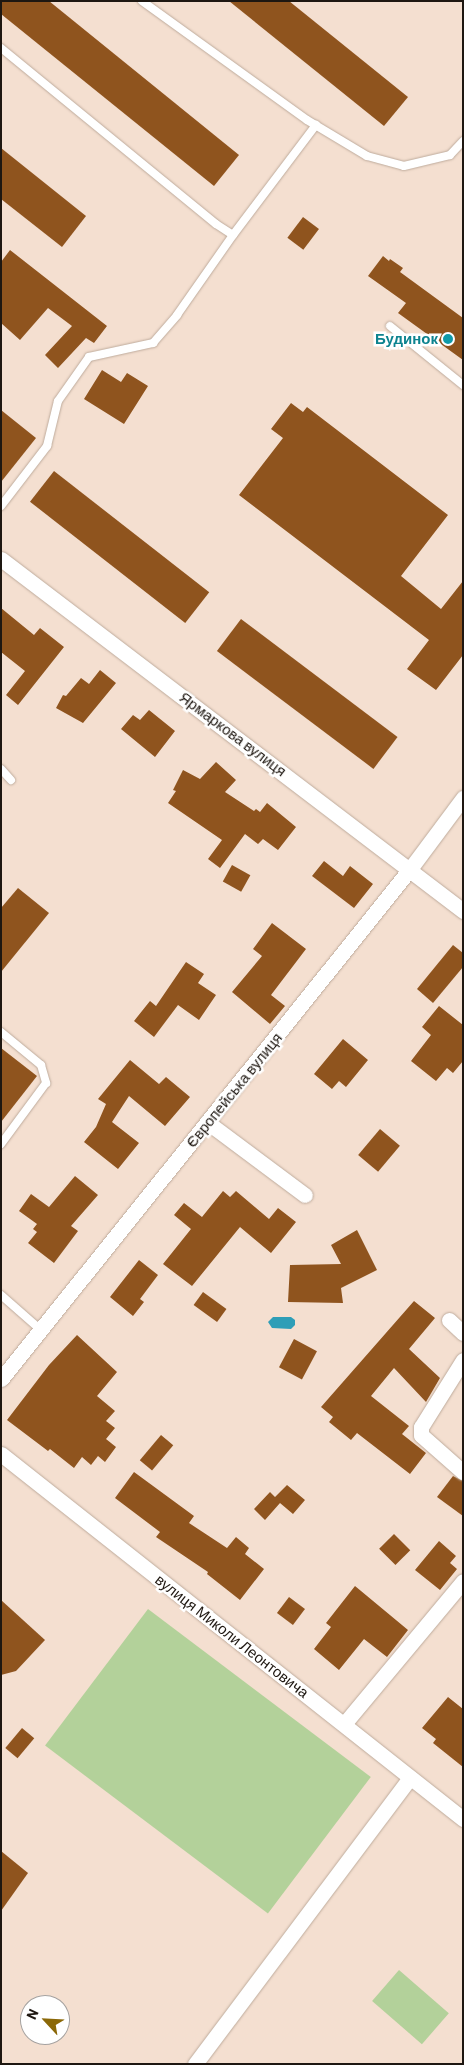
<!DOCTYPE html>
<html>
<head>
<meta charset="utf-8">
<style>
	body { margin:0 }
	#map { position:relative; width:464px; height:2065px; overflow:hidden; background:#f4dfd0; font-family:Barlow,sans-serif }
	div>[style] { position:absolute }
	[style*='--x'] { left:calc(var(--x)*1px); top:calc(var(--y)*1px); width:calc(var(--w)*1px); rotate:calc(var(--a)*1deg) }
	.green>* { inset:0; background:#b3d19a; transform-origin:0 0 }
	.water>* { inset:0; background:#2e9eb7 }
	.building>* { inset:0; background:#8f541e; transform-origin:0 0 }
	.roads { filter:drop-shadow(0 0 1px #beab9c) drop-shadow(0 0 1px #beab9c) }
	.service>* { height:8px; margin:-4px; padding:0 4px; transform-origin:4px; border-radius:4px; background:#fff }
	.minor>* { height:15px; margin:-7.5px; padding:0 7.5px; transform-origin:7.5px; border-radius:7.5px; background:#fff }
	.dots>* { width:14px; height:14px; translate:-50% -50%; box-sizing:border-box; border:2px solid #fff; border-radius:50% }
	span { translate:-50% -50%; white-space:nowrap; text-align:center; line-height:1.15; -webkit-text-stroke:5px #fff; paint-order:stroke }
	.culture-label { font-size:15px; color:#0d838f; font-weight:700 }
	.right { translate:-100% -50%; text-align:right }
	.street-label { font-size:15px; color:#1e1711 }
	.frame { position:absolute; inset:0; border:2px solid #1e1711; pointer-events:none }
	.north { position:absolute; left:20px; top:1995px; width:50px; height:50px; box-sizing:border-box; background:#fff; border:1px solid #a5a2a0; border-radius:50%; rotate:295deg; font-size:14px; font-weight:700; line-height:20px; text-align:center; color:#1e1711 }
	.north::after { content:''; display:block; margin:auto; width:18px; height:22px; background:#8b6808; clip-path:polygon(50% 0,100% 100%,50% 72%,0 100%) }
</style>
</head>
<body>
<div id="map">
	<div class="green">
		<div style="left:148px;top:1609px;width:279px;height:171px;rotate:37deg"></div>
		<div style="left:399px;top:1970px;width:66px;height:41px;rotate:41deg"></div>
	</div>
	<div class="water">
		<div style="clip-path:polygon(273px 1317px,291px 1317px,295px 1320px,295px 1325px,291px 1329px,272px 1328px,268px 1322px)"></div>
	</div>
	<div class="building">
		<div style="clip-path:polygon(1px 1px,49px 1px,239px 155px,214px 186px,1px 14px)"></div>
		<div style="clip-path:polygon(229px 1px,289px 1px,408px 97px,384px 126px)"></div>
		<div style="clip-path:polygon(1px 148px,86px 216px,62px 247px,1px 199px)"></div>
		<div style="left:303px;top:217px;width:20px;height:26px;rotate:37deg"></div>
		<div style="clip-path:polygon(10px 250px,107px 326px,94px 343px,86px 338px,58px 368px,45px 355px,72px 326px,48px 308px,20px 340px,1px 323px,1px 262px)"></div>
		<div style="clip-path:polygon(383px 256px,389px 261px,390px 259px,403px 268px,400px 272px,463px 318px,463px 360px,398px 313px,406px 303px,368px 276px)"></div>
		<div style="clip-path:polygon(102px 370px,121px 382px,127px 373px,148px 386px,124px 424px,84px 399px)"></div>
		<div style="clip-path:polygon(291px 403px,303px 412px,307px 407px,448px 515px,401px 576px,441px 609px,463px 581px,463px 655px,436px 690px,407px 669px,429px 640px,239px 495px,283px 438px,271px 429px)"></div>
		<div style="clip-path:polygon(1px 410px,36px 438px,1px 482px)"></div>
		<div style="left:54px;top:471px;width:197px;height:39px;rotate:38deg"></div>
		<div style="clip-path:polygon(1px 608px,34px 635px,40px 628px,64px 647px,18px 705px,6px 695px,25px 671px,1px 652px)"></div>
		<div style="left:241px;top:619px;width:196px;height:40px;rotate:37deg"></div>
		<div style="clip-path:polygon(100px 670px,116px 683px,83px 723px,56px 708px,63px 695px,66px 696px,81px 678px,89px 684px)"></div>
		<div style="clip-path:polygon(149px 710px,175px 731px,155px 757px,121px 729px,133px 715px,140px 720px)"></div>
		<div style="clip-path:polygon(216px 762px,236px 780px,225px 792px,254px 811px,256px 809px,260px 812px,267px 803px,296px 827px,278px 850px,263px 839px,258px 844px,245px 834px,220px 868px,208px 859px,222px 840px,168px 803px,176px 791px,173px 790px,183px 770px,200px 779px)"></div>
		<div style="clip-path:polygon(324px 861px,343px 876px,350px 866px,373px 884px,354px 908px,312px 876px)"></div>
		<div style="left:232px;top:865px;width:21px;height:19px;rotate:29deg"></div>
		<div style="clip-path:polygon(18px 888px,49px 913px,1px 972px,1px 908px)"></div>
		<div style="clip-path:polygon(272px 923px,306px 949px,271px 995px,285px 1006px,270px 1024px,232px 992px,262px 956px,253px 949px)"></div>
		<div style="clip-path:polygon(453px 945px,463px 953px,463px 967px,433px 1003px,417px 989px)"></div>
		<div style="clip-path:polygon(186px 962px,204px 974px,198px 983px,216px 995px,199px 1020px,178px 1005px,154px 1037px,134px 1021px,150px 1001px,156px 1006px)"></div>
		<div style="clip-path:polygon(439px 1006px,463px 1025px,463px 1061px,453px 1073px,447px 1068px,436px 1081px,411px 1061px,431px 1035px,422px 1027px)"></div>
		<div style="clip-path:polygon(343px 1039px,368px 1060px,346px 1087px,339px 1081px,332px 1089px,314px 1074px)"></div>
		<div style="clip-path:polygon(1px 1048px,37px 1076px,1px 1122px)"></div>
		<div style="clip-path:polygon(130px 1060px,159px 1084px,166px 1077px,190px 1097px,165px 1126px,129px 1096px,112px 1122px,139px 1143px,118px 1169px,84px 1142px,96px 1127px,106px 1104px,98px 1099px)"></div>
		<div style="left:380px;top:1129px;width:26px;height:34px;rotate:40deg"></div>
		<div style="clip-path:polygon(75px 1176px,98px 1195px,71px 1226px,78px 1231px,54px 1263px,28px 1243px,37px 1232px,33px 1229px,37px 1224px,19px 1211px,31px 1194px,49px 1207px)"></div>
		<div style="clip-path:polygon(223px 1191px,230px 1197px,236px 1191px,269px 1219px,278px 1208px,296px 1222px,271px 1253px,240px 1227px,192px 1286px,163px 1264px,191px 1229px,174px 1215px,184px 1203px,202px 1217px)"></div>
		<div style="clip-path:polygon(357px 1230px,377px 1270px,341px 1288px,343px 1303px,288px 1302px,290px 1265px,341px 1264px,331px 1245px)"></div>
		<div style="clip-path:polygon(139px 1260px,158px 1275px,140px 1299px,144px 1302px,133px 1316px,110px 1297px)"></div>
		<div style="left:203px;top:1292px;width:29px;height:16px;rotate:36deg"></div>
		<div style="clip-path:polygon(414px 1301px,435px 1318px,409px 1349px,440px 1378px,426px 1402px,394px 1368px,371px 1396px,409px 1426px,402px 1434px,426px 1453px,410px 1474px,357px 1433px,351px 1440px,329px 1422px,333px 1417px,321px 1407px)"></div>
		<div style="clip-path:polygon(77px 1335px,117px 1372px,97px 1396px,115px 1411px,106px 1421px,115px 1428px,106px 1439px,116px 1447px,105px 1462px,98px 1456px,91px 1465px,82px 1457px,74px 1468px,50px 1449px,48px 1451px,7px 1420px,49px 1365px)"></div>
		<div style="left:294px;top:1339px;width:26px;height:32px;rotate:28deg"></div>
		<div style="left:161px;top:1435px;width:16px;height:33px;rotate:40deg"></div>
		<div style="clip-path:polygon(134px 1472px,194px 1516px,189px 1523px,227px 1548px,236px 1537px,249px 1548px,245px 1554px,264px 1569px,240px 1600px,207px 1574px,208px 1572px,156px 1537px,160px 1532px,115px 1498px)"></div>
		<div style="clip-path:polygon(453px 1476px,463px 1481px,463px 1516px,437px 1497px)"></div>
		<div style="clip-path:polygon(287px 1485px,305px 1500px,293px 1514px,280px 1503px,265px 1520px,254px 1509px,270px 1492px,275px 1497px)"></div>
		<div style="left:394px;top:1534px;width:23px;height:21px;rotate:45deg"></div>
		<div style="clip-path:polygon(439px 1541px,456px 1556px,450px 1563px,457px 1569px,440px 1590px,415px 1570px)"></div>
		<div style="clip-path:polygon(355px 1586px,408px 1630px,387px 1657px,364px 1639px,339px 1670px,314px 1649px,331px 1627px,326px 1623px)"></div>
		<div style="left:289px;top:1597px;width:20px;height:20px;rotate:37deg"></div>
		<div style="clip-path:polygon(1px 1600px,45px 1640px,16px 1671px,1px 1675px)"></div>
		<div style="clip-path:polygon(448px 1697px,463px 1709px,463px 1767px,433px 1743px,436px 1739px,422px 1728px)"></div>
		<div style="left:22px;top:1728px;width:16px;height:26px;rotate:40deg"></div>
		<div style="clip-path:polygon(1px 1851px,28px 1873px,1px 1911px)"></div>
	</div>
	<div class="roads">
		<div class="service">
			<div style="--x:142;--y:1;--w:203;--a:35.8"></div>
			<div style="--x:307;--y:120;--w:70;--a:31"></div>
			<div style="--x:367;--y:156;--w:38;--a:15"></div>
			<div style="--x:404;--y:166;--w:47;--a:-13.4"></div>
			<div style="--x:450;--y:155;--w:19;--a:-47"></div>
			<div style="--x:1;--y:48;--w:278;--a:39.3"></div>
			<div style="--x:216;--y:224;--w:20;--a:33"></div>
			<div style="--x:233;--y:235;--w:138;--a:-53"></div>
			<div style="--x:390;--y:326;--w:94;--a:38.9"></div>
			<div style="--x:1;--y:506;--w:76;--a:-52.5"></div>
			<div style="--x:47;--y:446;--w:46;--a:-76.3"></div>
			<div style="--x:58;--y:401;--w:54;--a:-54.8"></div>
			<div style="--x:89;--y:357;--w:66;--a:-12.3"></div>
			<div style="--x:153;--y:343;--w:37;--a:-49"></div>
			<div style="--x:177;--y:315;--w:98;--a:-55"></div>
			<div style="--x:1;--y:769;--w:15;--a:48"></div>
			<div style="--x:1;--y:1032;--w:52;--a:39.5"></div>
			<div style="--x:41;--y:1065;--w:19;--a:74"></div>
			<div style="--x:46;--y:1083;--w:76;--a:126.4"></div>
			<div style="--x:1;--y:1295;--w:53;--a:41.2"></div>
		</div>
		<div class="minor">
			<div style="--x:1;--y:559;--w:581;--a:37.3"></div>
			<div style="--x:207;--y:1122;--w:122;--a:36.7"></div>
			<div style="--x:449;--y:1320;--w:19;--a:43"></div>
			<div style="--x:463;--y:1360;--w:79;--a:122.1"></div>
			<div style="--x:421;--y:1427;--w:8;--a:90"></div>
			<div style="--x:421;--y:1435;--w:56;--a:41.4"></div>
			<div style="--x:1;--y:1379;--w:654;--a:-51.27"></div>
			<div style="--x:410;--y:869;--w:89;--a:-53.3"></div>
			<div style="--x:1;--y:1454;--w:589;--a:38.31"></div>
			<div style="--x:344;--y:1724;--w:186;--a:-50.2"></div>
			<div style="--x:195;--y:2064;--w:358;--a:-53.1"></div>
		</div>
	</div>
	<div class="dots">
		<div style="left:448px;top:339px;background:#0f9aa8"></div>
	</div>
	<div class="culture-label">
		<span class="right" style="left:438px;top:339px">Будинок</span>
	</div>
	<div class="street-label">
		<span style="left:233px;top:734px;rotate:37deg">Ярмаркова вулиця</span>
		<span style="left:234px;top:1090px;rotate:-51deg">Європейська вулиця</span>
		<span style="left:232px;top:1636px;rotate:38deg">вулиця Миколи Леонтовича</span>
	</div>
	<div class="frame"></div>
	<div class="north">N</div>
</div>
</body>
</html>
